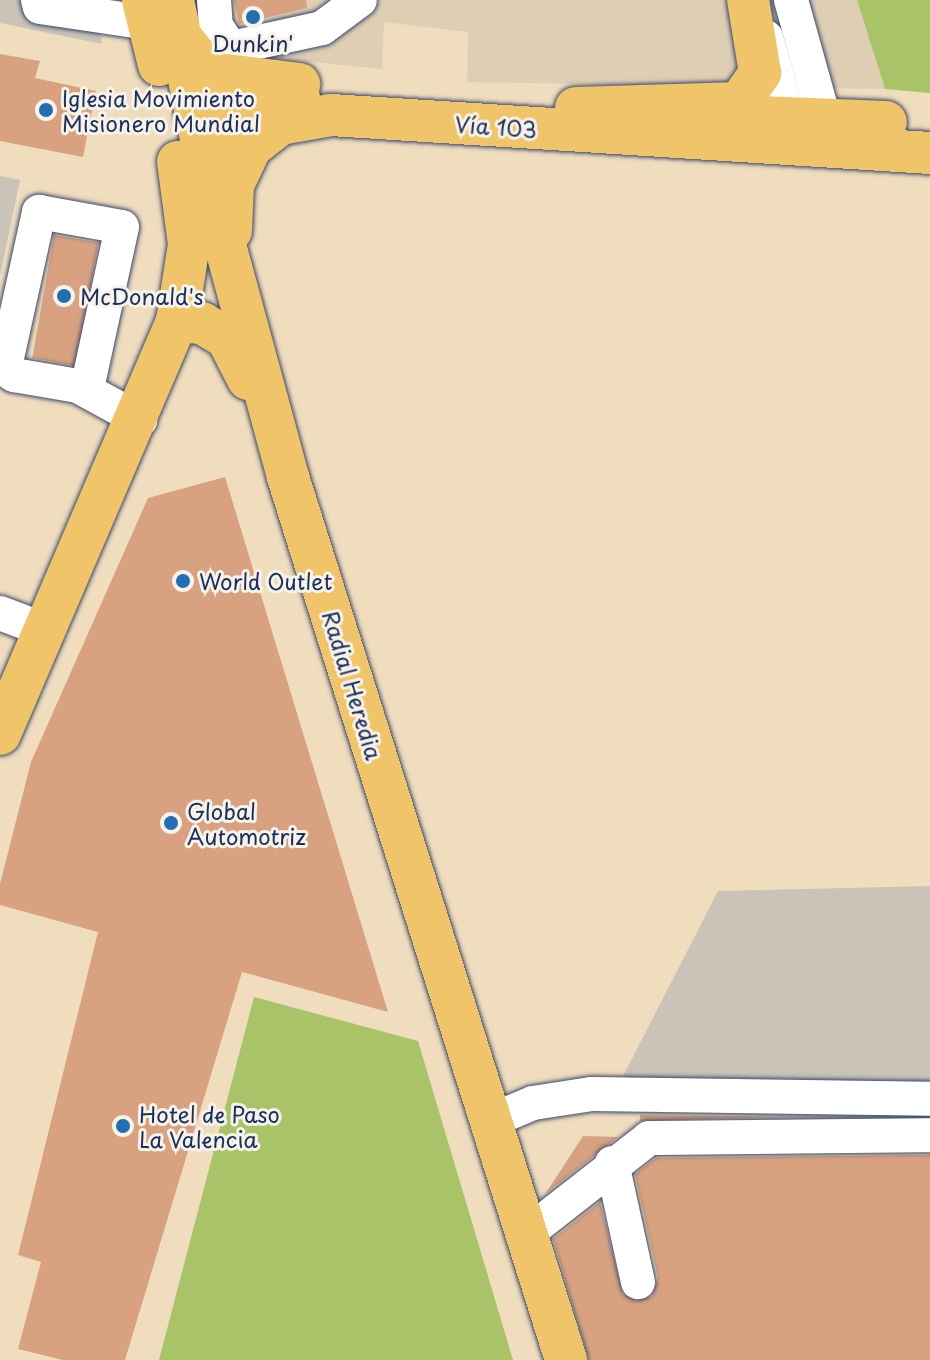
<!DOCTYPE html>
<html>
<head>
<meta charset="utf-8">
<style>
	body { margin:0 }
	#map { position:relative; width:930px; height:1360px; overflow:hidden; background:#f0ddbe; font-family:"Playpen Sans",sans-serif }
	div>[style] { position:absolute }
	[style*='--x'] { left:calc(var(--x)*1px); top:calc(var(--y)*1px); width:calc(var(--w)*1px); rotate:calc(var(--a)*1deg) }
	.built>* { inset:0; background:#decfb4 }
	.industrial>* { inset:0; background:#cac3b8 }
	.green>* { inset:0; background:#a9c369 }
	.building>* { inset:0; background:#d8a280; transform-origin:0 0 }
	.roads { filter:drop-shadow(0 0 2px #3b496c) drop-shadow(0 0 2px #3b496c) }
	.minor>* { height:34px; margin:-17px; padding:0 17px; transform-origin:17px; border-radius:17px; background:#fff }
	.major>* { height:42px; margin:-21px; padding:0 21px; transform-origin:21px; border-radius:21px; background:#f0c469 }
	.dots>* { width:22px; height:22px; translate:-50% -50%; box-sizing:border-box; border:4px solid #f7f3e8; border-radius:50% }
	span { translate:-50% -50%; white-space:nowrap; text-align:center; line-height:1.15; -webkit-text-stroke:6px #f7f3e8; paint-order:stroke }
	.poi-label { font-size:22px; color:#1b2f5e }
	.left { translate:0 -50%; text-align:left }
	.street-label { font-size:22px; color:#1b2f5e }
</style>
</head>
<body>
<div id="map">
	<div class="built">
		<div style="clip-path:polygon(192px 0,857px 0,885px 89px,467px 82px,468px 32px,384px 22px,382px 69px,202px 51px)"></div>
	</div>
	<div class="industrial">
		<div style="clip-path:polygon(0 0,94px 0,102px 44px,0 23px)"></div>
		<div style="clip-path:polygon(0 176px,20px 180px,0 276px)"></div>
		<div style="clip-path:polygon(930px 886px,930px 1086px,618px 1086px,718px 891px)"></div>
	</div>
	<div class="green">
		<div style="clip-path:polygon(857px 0,930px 0,930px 93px,885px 89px)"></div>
		<div style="clip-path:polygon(254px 997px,418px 1041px,513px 1360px,159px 1360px)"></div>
	</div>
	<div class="building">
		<div style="clip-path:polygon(234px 0,306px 0,307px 8px,239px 24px)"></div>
		<div style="clip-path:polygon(0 54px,40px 61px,35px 78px,96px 91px,83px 157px,0 141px)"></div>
		<div style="left:54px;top:235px;width:45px;height:125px;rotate:10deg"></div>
		<div style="clip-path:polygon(225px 477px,388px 1012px,242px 972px,125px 1360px,63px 1360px,18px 1349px,41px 1262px,18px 1255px,98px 932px,0 905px,0 884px,31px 762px,148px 498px)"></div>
		<div style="clip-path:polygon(640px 1115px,773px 1117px,640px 1121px)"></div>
		<div style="clip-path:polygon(583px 1136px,618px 1137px,546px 1193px)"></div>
		<div style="clip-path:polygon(930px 1155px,930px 1360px,589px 1360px,553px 1239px,600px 1202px,623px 1295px,651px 1297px,658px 1278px,635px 1174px,656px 1158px)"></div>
	</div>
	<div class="roads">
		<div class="minor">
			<div style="--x:38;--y:0;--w:7;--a:74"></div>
			<div style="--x:40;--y:7;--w:109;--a:8.4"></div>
			<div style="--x:214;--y:0;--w:26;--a:86"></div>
			<div style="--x:216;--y:26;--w:27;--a:56"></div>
			<div style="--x:231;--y:48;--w:93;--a:-12.4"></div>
			<div style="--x:322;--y:28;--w:47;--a:-36.4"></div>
			<div style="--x:791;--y:0;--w:123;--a:74.4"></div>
			<div style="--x:766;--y:37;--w:83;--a:74"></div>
			<div style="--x:0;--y:366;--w:17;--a:33"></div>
			<div style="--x:14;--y:375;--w:65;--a:9.8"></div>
			<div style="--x:78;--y:386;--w:71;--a:28.7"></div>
			<div style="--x:5;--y:367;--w:159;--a:-77.6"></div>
			<div style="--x:39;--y:212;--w:84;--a:10.2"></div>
			<div style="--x:122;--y:227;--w:156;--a:102.2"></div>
			<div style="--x:89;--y:379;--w:13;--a:148"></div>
			<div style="--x:0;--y:613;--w:48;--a:20.7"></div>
			<div style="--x:488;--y:1122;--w:49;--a:-22.9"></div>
			<div style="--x:533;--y:1103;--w:60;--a:-8.7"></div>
			<div style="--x:592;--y:1094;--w:338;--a:0.8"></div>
			<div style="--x:612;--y:1163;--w:122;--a:77.7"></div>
			<div style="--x:525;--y:1235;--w:157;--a:-38"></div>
			<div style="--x:649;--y:1138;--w:281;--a:-0.6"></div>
		</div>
		<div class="major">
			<div style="--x:143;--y:0;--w:67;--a:76.2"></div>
			<div style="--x:173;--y:0;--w:212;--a:78.6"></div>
			<div style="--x:215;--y:208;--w:279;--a:74.8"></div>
			<div style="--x:288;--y:477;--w:926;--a:72.52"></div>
			<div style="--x:180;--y:36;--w:48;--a:51"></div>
			<div style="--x:210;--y:73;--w:90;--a:7"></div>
			<div style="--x:576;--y:108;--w:163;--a:-1.8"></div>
			<div style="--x:739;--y:103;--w:37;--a:-55"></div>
			<div style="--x:760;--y:73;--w:74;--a:-99.3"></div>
			<div style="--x:685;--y:114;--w:201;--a:2.3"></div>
			<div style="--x:194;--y:167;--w:22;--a:-69"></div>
			<div style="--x:202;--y:146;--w:52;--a:-39.5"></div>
			<div style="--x:242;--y:113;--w:59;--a:-13.8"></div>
			<div style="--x:231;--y:231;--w:46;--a:-87.5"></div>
			<div style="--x:233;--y:185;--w:42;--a:-64.7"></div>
			<div style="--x:251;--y:147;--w:37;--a:-38"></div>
			<div style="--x:280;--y:124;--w:52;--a:-10"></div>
			<div style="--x:331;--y:115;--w:600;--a:3.63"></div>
			<div style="--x:177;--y:321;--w:25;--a:5"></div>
			<div style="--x:202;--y:323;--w:29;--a:31"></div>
			<div style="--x:227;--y:338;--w:46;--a:62.9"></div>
			<div style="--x:0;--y:734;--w:449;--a:-66.8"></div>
			<div style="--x:177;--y:321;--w:78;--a:-81.1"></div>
			<div style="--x:189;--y:244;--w:83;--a:-97.6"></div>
		</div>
	</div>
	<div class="dots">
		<div style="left:253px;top:17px;background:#1f6fb2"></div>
		<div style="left:46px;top:110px;background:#1f6fb2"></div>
		<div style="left:64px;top:296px;background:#1f6fb2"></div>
		<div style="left:183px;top:581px;background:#1f6fb2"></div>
		<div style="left:171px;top:823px;background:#1f6fb2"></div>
		<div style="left:123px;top:1126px;background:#1f6fb2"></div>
	</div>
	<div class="poi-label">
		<span style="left:253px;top:43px">Dunkin'</span>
		<span class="left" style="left:62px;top:110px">Iglesia Movimiento<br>Misionero Mundial</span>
		<span class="left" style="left:80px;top:296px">McDonald's</span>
		<span class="left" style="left:199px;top:581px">World Outlet</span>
		<span class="left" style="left:187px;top:823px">Global<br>Automotriz</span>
		<span class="left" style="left:139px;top:1126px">Hotel de Paso<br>La Valencia</span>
	</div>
	<div class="street-label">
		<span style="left:496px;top:126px;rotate:4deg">Vía 103</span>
		<span style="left:353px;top:685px;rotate:73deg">Radial Heredia</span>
	</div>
</div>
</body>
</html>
